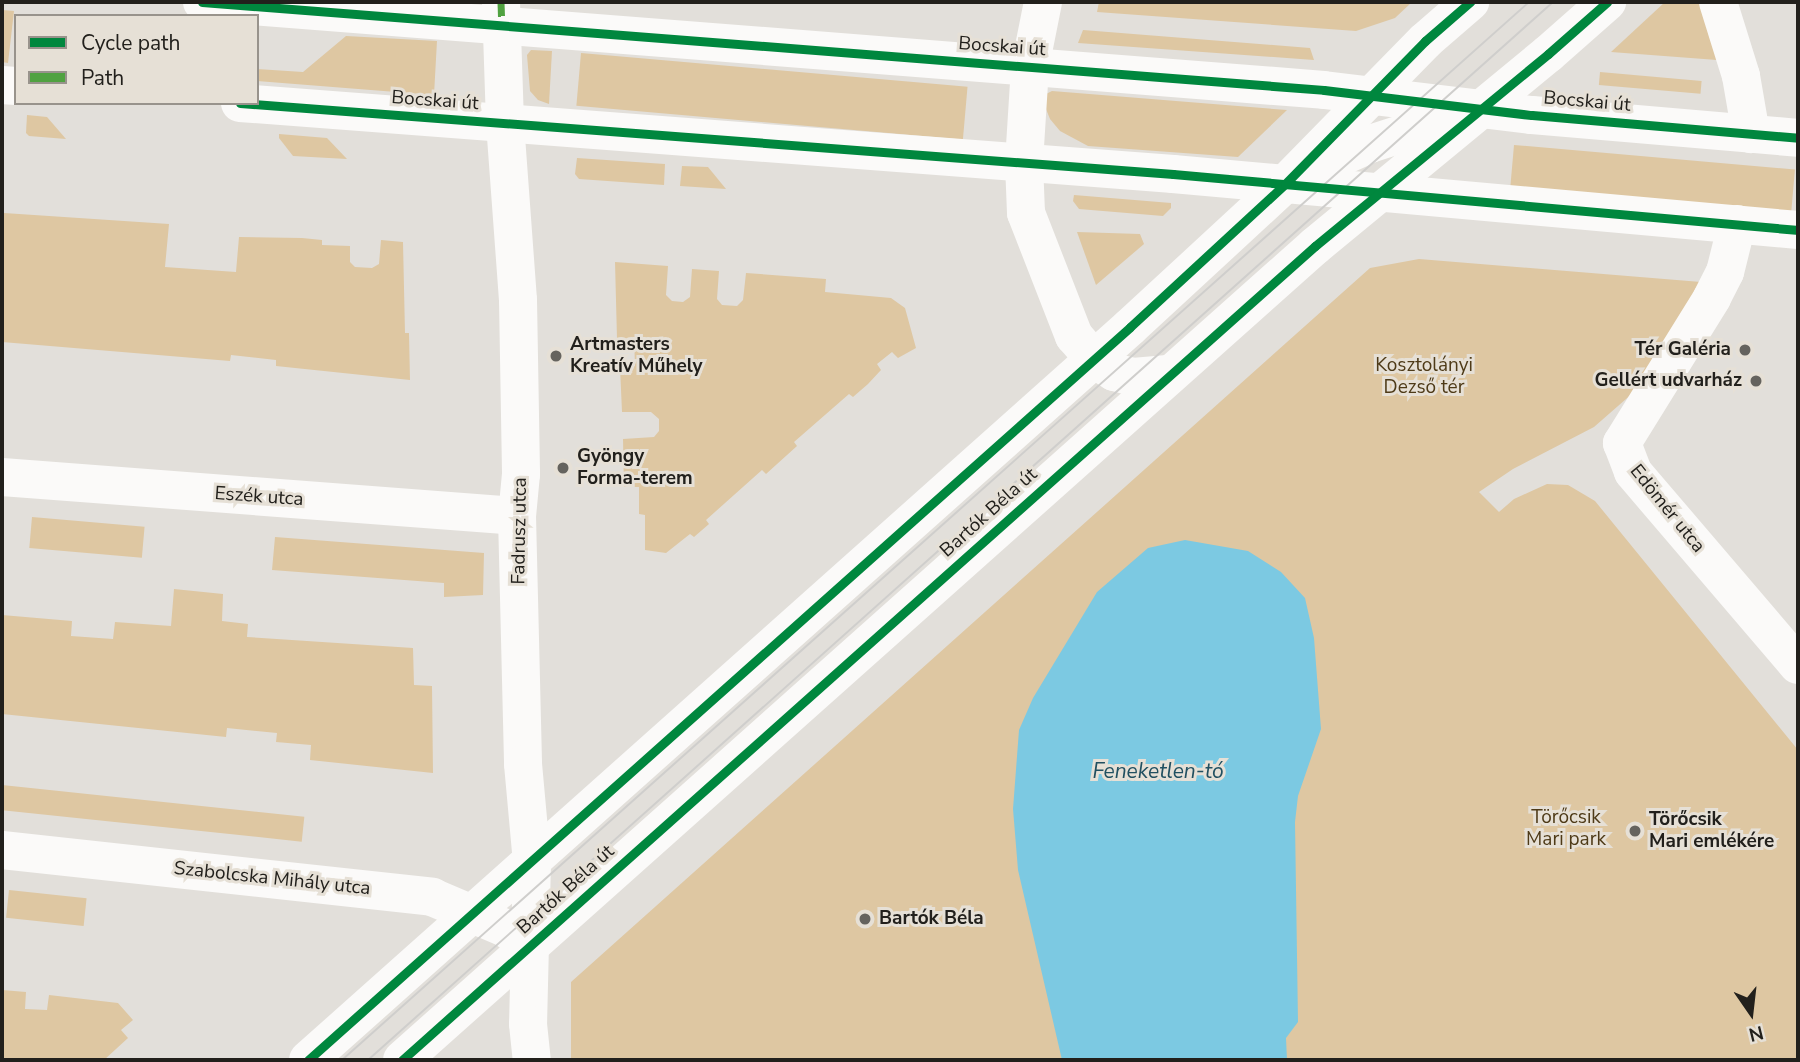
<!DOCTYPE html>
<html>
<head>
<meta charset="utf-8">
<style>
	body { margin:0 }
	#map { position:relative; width:1800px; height:1062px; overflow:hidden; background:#e2dfda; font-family:"Nunito Sans",sans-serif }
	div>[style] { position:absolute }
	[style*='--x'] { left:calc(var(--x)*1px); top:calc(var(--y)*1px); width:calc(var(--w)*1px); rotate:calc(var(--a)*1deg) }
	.green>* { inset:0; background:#dec7a2; transform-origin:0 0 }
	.water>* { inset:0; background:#7cc9e2 }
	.minor>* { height:38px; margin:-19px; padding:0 19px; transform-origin:19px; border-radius:19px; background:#fbfaf9 }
	.major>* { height:38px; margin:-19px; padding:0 19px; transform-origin:19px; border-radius:19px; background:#fbfaf9 }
	.tram>* { height:2px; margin:-1px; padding:0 1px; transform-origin:1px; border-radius:1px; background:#cfcecc }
	.quiet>* { height:7px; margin-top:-3.5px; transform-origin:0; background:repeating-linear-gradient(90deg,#50a241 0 14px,transparent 0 21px) }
	.cycleway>* { height:9px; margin:-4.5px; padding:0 4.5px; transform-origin:4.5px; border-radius:4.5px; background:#00873e }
	.dots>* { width:19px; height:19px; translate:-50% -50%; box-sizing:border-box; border:4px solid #e6e0d6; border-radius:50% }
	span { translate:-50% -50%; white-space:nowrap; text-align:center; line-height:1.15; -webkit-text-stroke:6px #e6e0d6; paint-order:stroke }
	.street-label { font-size:19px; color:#22201c }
	.poi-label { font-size:19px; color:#22201c; font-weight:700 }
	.left { translate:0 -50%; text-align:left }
	.right { translate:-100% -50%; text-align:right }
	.park-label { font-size:19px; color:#4e3a17 }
	.water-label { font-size:21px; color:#215061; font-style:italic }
	.frame { position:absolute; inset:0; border:4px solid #22201c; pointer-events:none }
	.legend { position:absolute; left:14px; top:14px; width:245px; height:91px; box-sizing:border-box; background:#e6e0d6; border:2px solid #98938c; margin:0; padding:9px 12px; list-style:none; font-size:21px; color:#22201c }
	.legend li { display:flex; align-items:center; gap:14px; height:35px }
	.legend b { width:35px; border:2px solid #98938c }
	.north { position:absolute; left:1716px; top:978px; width:70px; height:70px; -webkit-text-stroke:5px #e6e0d6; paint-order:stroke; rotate:166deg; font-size:19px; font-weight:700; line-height:28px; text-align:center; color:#22201c }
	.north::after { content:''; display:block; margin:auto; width:24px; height:32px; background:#22201c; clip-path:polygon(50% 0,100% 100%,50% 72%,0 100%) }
</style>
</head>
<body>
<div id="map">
	<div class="green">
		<div style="clip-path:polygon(1099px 2px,1412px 2px,1395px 18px,1356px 31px,1097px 12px)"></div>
		<div style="clip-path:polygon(1665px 2px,1699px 2px,1706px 14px,1717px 60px,1611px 52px)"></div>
		<div style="clip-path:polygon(2px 10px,14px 11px,8px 63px,2px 62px)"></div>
		<div style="clip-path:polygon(1083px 30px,1310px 48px,1314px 60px,1078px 43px)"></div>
		<div style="clip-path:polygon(346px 36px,437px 41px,434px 95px,257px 81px,257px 69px,303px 72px)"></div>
		<div style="clip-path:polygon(531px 50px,552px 51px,549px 104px,538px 100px,530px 91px,527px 55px)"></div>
		<div style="left:581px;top:53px;width:388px;height:53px;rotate:5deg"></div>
		<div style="left:1600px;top:72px;width:102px;height:13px;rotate:5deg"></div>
		<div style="clip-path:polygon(1052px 91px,1287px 110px,1238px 157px,1088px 146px,1060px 131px,1050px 119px,1046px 109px,1046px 94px)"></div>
		<div style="clip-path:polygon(27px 115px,47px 117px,66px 139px,29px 136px,26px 133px)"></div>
		<div style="clip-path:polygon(279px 134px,327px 138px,347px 159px,293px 156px,279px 138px)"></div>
		<div style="left:1514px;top:145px;width:282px;height:52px;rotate:5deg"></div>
		<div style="clip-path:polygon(577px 158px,665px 164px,664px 185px,579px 179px,575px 174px)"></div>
		<div style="clip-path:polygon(682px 166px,708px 167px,726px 189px,680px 186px)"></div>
		<div style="clip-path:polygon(1074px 195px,1171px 203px,1171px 208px,1163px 216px,1079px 209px,1073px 201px)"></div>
		<div style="clip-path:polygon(4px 213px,169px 224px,165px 267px,236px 272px,239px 237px,302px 238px,322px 240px,322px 245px,350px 246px,350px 262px,355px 267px,372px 268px,379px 264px,381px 240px,403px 242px,405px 333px,409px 333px,410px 380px,276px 366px,276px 360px,231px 355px,230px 361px,2px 342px)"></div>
		<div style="clip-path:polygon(1077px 232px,1140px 234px,1144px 244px,1096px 285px)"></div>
		<div style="clip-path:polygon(1419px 259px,1701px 282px,1634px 392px,1594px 427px,1513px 469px,1479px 492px,1499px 512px,1514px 499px,1547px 484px,1568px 485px,1595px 501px,1798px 750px,1798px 1060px,571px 1060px,571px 982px,1370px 268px)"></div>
		<div style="clip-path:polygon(615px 262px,668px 266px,666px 295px,672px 301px,683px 302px,690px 297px,692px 269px,719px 271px,717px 299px,722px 305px,737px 306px,743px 300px,746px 273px,826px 279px,825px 292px,891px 298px,905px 308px,916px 348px,898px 358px,892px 352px,877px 364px,881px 370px,868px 384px,853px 397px,849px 394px,794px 442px,797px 446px,766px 474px,762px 470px,706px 520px,709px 524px,694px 537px,690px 534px,666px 553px,645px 550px,645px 515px,639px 514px,639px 487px,624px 487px,623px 439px,654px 437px,659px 431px,659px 419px,651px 412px,622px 412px,620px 367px,635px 366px,634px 338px,617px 339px)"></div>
		<div style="left:32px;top:517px;width:113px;height:31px;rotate:5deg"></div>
		<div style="clip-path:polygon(275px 537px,484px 553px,483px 595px,444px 597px,444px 583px,272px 570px)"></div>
		<div style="clip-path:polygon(174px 589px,223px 594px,222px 621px,248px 624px,247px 637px,413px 648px,414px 685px,432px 686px,433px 773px,310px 760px,311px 745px,276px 742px,277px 733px,227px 728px,226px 737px,2px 714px,2px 615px,72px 621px,71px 636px,113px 639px,115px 622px,171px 626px)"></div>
		<div style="left:2px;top:785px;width:304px;height:25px;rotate:6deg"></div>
		<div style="left:9px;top:890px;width:78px;height:28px;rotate:6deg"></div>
		<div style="clip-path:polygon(2px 990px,26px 992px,25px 1009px,47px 1010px,49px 995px,118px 1003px,133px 1020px,121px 1030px,128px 1038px,104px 1060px,2px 1060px)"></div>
	</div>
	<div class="water">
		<div style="clip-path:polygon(1185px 540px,1248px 551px,1281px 572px,1305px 598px,1314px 638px,1321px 729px,1298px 796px,1295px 822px,1298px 1022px,1286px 1038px,1287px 1060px,1062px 1060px,1018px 870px,1013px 809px,1019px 730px,1033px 698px,1097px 592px,1148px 548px)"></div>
	</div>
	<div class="minor">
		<div style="--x:501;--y:2;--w:121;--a:88.1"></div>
		<div style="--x:505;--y:123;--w:177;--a:85.8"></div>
		<div style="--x:518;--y:300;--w:174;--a:89"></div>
		<div style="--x:521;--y:474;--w:42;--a:95.4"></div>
		<div style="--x:517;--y:516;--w:248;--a:88.6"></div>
		<div style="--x:523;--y:764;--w:98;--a:84.8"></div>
		<div style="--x:532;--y:862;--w:162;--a:91.4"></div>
		<div style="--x:528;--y:1024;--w:36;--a:84"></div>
		<div style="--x:1043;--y:2;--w:66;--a:101.3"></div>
		<div style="--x:1030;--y:67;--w:96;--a:93.6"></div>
		<div style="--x:1024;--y:163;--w:50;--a:87.7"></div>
		<div style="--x:1026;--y:213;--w:132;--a:68.7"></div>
		<div style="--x:1074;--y:336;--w:30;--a:49"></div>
		<div style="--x:1094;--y:359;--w:24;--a:33"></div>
		<div style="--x:1114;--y:372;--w:20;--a:15"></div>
		<div style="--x:1133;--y:377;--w:38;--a:-5"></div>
		<div style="--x:1718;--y:2;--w:77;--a:72.7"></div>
		<div style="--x:1741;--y:76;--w:59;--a:80.2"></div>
		<div style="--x:1737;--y:224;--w:49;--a:104"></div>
		<div style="--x:1725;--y:272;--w:29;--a:117"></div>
		<div style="--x:1712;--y:298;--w:171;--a:121.8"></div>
		<div style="--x:1622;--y:443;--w:31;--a:69"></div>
		<div style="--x:1633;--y:472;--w:254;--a:49.5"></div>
		<div style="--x:2;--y:477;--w:516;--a:4.33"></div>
		<div style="--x:2;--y:850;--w:433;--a:6.2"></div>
		<div style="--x:432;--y:897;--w:79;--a:23"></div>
		<div style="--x:505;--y:928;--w:31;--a:36"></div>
	</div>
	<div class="major">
		<div style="--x:202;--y:2;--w:1125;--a:4.48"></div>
		<div style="--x:1324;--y:90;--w:209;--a:6.9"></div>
		<div style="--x:1532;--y:115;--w:267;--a:4.9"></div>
		<div style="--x:2;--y:85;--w:14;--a:4"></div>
		<div style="--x:240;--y:103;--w:936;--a:4.35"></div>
		<div style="--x:1173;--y:174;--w:628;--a:5.12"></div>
		<div style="--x:1310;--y:171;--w:66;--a:-24.2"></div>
		<div style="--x:1370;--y:144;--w:98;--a:-17.9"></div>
		<div style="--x:308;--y:1060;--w:1101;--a:-41.72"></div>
		<div style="--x:1130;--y:327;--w:211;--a:-42.7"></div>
		<div style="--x:1285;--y:184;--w:200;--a:-45.6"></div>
		<div style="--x:1425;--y:41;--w:60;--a:-40.9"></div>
		<div style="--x:402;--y:1060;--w:1223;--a:-41.72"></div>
		<div style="--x:1315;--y:246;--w:302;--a:-39.5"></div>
		<div style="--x:1548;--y:54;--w:79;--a:-41.4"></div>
	</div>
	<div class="tram">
		<div style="--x:342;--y:1060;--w:1590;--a:-41.71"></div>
		<div style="--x:368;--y:1060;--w:1589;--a:-41.76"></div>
	</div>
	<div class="quiet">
		<div style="--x:501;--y:2;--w:23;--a:88"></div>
	</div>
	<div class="cycleway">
		<div style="--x:202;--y:2;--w:1125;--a:4.48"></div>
		<div style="--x:1324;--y:90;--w:209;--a:6.9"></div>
		<div style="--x:1532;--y:115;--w:267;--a:4.9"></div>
		<div style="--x:240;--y:103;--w:936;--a:4.35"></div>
		<div style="--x:1173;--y:174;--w:628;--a:5.12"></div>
		<div style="--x:308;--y:1060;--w:1101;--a:-41.72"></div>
		<div style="--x:1130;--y:327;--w:211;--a:-42.7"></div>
		<div style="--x:1285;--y:184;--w:200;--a:-45.6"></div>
		<div style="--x:1425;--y:41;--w:60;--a:-40.9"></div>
		<div style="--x:402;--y:1060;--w:1223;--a:-41.72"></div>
		<div style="--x:1315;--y:246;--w:302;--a:-39.5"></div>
		<div style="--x:1548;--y:54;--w:79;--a:-41.4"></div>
	</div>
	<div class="dots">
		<div style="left:1745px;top:350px;background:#65635e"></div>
		<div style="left:556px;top:356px;background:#65635e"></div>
		<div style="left:1756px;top:381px;background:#65635e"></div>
		<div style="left:563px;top:468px;background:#65635e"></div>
		<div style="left:1635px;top:831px;background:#65635e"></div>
		<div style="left:865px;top:919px;background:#65635e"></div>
	</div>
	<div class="street-label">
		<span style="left:1002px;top:47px;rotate:4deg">Bocskai út</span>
		<span style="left:435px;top:101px;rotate:4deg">Bocskai út</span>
		<span style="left:1587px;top:102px;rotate:5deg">Bocskai út</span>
		<span style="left:259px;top:497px;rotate:4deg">Eszék utca</span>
		<span style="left:1667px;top:509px;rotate:51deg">Edömér utca</span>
		<span style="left:989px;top:513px;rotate:-42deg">Bartók Béla út</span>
		<span style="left:520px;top:531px;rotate:-89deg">Fadrusz utca</span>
		<span style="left:272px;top:879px;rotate:6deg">Szabolcska Mihály utca</span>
		<span style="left:566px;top:890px;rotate:-42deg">Bartók Béla út</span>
	</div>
	<div class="poi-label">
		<span class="left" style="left:570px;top:356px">Artmasters<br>Kreatív Műhely</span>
		<span class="right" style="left:1731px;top:350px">Tér Galéria</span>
		<span class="right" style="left:1742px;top:381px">Gellért udvarház</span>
		<span class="left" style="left:577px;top:468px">Gyöngy<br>Forma-terem</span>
		<span class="left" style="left:1649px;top:831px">Törőcsik<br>Mari emlékére</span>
		<span class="left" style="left:879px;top:919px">Bartók Béla</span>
	</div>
	<div class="park-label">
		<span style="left:1424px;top:377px">Kosztolányi<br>Dezső tér</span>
		<span style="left:1566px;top:829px">Törőcsik<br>Mari park</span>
	</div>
	<div class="water-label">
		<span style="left:1158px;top:771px">Feneketlen-tó</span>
	</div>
	<div class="frame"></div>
	<ul class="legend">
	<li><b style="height:9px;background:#00873e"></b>Cycle path</li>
	<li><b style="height:9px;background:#50a241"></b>Path</li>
	</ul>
	<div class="north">N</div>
</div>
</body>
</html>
